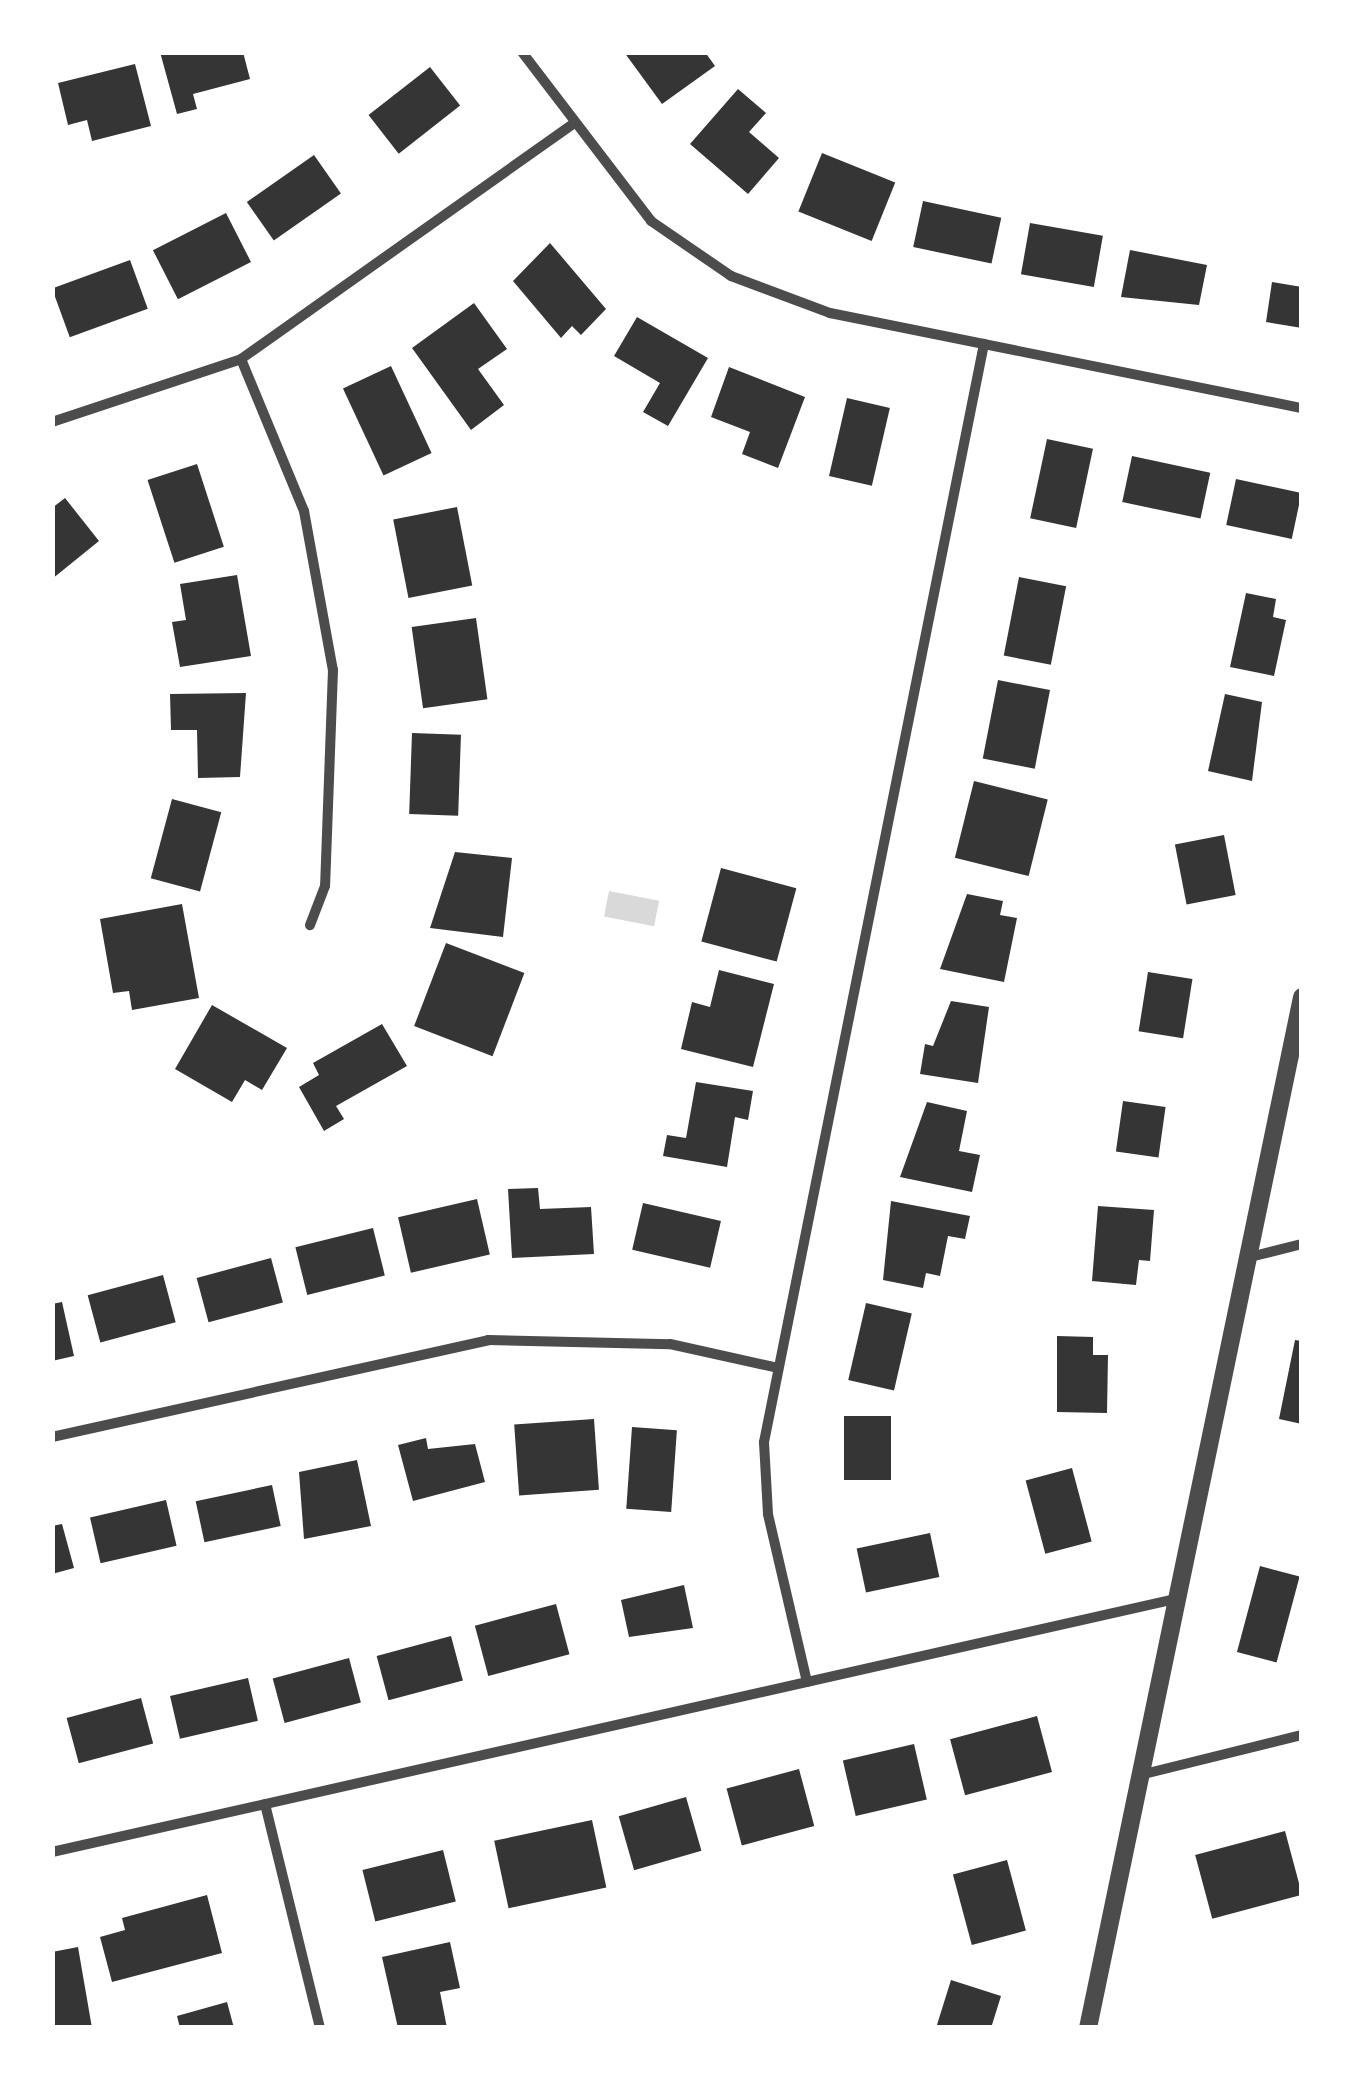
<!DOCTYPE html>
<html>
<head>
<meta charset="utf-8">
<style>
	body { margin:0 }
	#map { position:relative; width:1354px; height:2080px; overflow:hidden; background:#fff; font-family:"Varela Round",sans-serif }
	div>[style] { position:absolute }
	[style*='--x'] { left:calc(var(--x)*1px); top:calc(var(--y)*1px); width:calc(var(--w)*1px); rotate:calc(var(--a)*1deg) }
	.water>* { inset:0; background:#d9d9d9; transform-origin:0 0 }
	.building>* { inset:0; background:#353535; transform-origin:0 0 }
	.minor>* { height:10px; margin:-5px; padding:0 5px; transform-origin:5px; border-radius:5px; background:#4c4c4c }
	.tertiary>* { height:18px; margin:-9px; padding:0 9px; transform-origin:9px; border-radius:9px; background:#4c4c4c }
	span { translate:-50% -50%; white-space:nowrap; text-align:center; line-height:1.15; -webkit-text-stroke:10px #fff; paint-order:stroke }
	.frame { position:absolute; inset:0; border:55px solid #fff; pointer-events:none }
</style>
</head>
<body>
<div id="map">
	<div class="water">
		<div style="left:609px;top:891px;width:51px;height:26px;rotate:11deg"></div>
	</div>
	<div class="building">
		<div style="clip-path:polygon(160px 52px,243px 52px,250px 79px,193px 94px,197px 109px,177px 114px)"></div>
		<div style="clip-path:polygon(624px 52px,705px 52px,715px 66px,662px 104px)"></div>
		<div style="clip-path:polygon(135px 64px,151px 126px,92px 141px,87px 120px,68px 125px,58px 83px)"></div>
		<div style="left:430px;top:67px;width:49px;height:78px;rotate:52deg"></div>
		<div style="clip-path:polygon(738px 89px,766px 113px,749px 132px,779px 158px,748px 194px,690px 144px)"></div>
		<div style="left:822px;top:153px;width:79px;height:63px;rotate:22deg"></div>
		<div style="left:314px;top:155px;width:47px;height:82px;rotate:55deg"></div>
		<div style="left:923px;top:201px;width:80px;height:47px;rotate:12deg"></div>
		<div style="left:226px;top:213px;width:55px;height:82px;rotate:63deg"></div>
		<div style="left:1030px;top:223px;width:74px;height:52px;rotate:10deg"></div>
		<div style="clip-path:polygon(550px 243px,606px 309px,581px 335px,572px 326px,561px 338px,513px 281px)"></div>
		<div style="clip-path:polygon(1130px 250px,1207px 265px,1199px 305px,1121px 297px)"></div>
		<div style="left:130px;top:260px;width:52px;height:83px;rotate:70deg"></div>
		<div style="clip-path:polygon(1272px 282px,1302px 287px,1302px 328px,1266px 322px)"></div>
		<div style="clip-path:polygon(474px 303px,507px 349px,478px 369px,504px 405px,471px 430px,412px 348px)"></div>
		<div style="clip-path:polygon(637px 317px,708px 358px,668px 426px,643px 412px,660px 383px,614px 356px)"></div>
		<div style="left:391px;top:366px;width:96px;height:53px;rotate:65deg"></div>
		<div style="clip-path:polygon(729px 367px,805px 397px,778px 468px,742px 454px,750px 432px,711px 417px)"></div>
		<div style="left:847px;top:398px;width:44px;height:80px;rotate:13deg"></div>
		<div style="left:1047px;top:439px;width:47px;height:81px;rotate:12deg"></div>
		<div style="left:1132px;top:456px;width:80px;height:47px;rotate:12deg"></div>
		<div style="left:197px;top:464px;width:87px;height:52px;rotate:72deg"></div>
		<div style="left:1236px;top:479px;width:67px;height:47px;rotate:12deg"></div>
		<div style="clip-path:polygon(65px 498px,99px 541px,52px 579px,52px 508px)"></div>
		<div style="left:457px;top:507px;width:80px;height:65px;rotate:79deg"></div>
		<div style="clip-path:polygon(237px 575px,251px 656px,180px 667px,172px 622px,186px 620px,180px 584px)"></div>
		<div style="left:1019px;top:577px;width:48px;height:80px;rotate:11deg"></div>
		<div style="clip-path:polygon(1246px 593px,1276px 599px,1273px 617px,1286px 620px,1274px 676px,1230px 667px)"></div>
		<div style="left:476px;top:618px;width:82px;height:65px;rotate:82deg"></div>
		<div style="left:998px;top:680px;width:53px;height:80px;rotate:11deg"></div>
		<div style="clip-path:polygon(246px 693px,240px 777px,198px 778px,197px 730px,171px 730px,170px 694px)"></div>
		<div style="clip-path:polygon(1225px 694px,1262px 702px,1252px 781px,1208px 771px)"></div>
		<div style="left:412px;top:733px;width:49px;height:81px;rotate:2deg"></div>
		<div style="left:974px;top:781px;width:76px;height:79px;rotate:14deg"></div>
		<div style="left:172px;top:799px;width:51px;height:82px;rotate:15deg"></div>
		<div style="left:1224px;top:835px;width:61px;height:50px;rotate:79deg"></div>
		<div style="clip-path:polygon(455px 852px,512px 858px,503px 937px,430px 928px)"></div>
		<div style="left:721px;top:868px;width:78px;height:76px;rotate:15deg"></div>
		<div style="clip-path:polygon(967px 894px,1003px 901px,1000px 915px,1017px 918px,1004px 982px,940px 969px)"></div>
		<div style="clip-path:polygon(182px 904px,199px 998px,132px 1010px,129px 991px,113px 993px,100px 919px)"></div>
		<div style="left:446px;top:943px;width:84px;height:89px;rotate:21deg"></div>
		<div style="clip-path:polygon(719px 970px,774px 984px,753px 1067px,681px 1049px,692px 1002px,710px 1007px)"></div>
		<div style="left:1148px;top:972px;width:45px;height:60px;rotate:9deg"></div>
		<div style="clip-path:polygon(951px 1001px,989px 1007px,978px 1083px,920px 1074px,925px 1044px,933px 1046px)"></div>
		<div style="clip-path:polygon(212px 1005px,287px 1048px,262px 1090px,245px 1080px,232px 1102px,175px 1069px)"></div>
		<div style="clip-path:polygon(382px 1024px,407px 1066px,336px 1106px,344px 1119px,324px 1131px,299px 1087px,319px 1075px,313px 1063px)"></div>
		<div style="clip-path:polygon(696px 1082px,753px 1091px,748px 1120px,735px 1117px,727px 1167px,663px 1156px,667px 1135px,686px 1138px)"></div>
		<div style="left:1123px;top:1101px;width:43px;height:51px;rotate:8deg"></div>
		<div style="clip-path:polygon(927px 1102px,967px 1111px,959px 1151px,980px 1155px,972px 1192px,900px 1177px)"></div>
		<div style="clip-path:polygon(538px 1188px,540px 1209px,591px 1207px,594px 1254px,512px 1258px,508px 1189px)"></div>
		<div style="left:477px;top:1199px;width:57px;height:81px;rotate:77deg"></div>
		<div style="clip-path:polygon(891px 1201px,970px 1216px,965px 1239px,948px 1236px,940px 1276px,926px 1273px,923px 1288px,883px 1280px)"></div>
		<div style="left:643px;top:1203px;width:80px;height:48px;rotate:13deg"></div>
		<div style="clip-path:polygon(1098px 1206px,1154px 1210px,1150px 1261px,1139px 1260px,1136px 1285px,1092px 1281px)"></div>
		<div style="left:373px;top:1228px;width:49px;height:80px;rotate:76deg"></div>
		<div style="left:271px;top:1258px;width:46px;height:77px;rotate:75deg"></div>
		<div style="left:163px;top:1275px;width:49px;height:78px;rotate:75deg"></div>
		<div style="clip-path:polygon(62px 1302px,74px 1356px,52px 1361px,52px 1304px)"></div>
		<div style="left:866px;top:1303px;width:47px;height:79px;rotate:13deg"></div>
		<div style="clip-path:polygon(1057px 1336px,1093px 1337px,1093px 1355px,1108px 1355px,1107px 1413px,1057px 1412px)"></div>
		<div style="clip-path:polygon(1295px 1340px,1302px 1341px,1302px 1424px,1279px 1419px)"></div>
		<div style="left:844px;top:1416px;width:47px;height:64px"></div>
		<div style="left:594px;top:1419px;width:71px;height:80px;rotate:86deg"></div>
		<div style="left:632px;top:1427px;width:45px;height:82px;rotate:4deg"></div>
		<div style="clip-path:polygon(426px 1438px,428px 1449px,475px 1444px,485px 1482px,413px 1501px,398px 1445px)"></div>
		<div style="clip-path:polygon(357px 1460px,371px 1526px,304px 1539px,299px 1472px)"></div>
		<div style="left:1072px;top:1468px;width:76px;height:48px;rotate:75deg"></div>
		<div style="left:272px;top:1485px;width:42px;height:78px;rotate:78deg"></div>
		<div style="left:166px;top:1500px;width:47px;height:78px;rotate:77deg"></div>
		<div style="clip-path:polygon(62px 1524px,74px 1568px,52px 1574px,52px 1526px)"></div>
		<div style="left:930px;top:1533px;width:45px;height:75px;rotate:78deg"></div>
		<div style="left:1260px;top:1566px;width:41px;height:89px;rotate:15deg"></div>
		<div style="clip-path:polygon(684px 1585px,693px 1628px,629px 1637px,621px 1600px)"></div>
		<div style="left:556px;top:1604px;width:52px;height:84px;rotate:75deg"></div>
		<div style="left:451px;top:1636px;width:46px;height:77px;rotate:75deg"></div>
		<div style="left:349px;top:1658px;width:46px;height:79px;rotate:75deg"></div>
		<div style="left:248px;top:1678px;width:44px;height:80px;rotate:77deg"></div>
		<div style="left:141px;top:1698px;width:47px;height:77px;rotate:75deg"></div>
		<div style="left:1037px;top:1716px;width:58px;height:90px;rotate:75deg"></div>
		<div style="left:914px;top:1744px;width:57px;height:73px;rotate:77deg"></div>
		<div style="left:799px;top:1769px;width:59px;height:75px;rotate:75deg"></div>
		<div style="left:686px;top:1797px;width:56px;height:70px;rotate:74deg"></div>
		<div style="left:592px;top:1820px;width:69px;height:100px;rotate:78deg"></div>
		<div style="left:1285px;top:1831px;width:66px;height:93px;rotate:75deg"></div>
		<div style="left:443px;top:1850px;width:53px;height:83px;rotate:76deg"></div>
		<div style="left:1007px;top:1860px;width:73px;height:56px;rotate:75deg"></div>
		<div style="clip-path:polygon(207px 1895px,222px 1953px,112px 1982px,100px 1937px,125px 1930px,122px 1918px)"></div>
		<div style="clip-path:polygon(450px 1942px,460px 1988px,440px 1992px,447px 2028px,398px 2028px,382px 1957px)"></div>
		<div style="clip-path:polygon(78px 1947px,92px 2028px,52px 2028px,52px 1952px)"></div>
		<div style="clip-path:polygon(951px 1980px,1001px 1996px,991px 2028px,936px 2028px)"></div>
		<div style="clip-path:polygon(227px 2002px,234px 2028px,180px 2028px,177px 2016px)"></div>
	</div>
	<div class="minor">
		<div style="--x:522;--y:52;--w:213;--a:52.6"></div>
		<div style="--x:651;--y:221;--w:97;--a:34.5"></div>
		<div style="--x:731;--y:276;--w:106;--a:20.5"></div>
		<div style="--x:830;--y:313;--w:481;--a:11.4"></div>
		<div style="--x:241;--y:359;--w:165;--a:67.5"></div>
		<div style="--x:304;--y:511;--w:162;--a:79.7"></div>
		<div style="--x:333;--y:670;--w:216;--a:92.1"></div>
		<div style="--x:325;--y:886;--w:42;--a:111"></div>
		<div style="--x:52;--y:422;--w:199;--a:-18.4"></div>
		<div style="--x:241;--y:359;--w:407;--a:-35.3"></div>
		<div style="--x:1250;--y:1257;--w:54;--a:-14"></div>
		<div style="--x:52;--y:1437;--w:447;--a:-12.5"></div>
		<div style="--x:488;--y:1340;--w:182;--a:1.3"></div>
		<div style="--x:670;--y:1344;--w:107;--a:12.5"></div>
		<div style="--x:807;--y:1682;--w:172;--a:-103.1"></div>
		<div style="--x:768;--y:1514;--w:72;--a:-93.2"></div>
		<div style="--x:764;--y:1442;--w:1120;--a:-78.67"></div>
		<div style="--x:1140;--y:1775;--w:167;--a:-13.9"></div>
		<div style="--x:265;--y:1804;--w:231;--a:76.2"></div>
		<div style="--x:52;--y:1852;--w:1152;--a:-12.69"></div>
	</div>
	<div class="tertiary">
		<div style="--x:1088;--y:2028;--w:1053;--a:-78.27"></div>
	</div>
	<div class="frame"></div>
</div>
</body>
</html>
